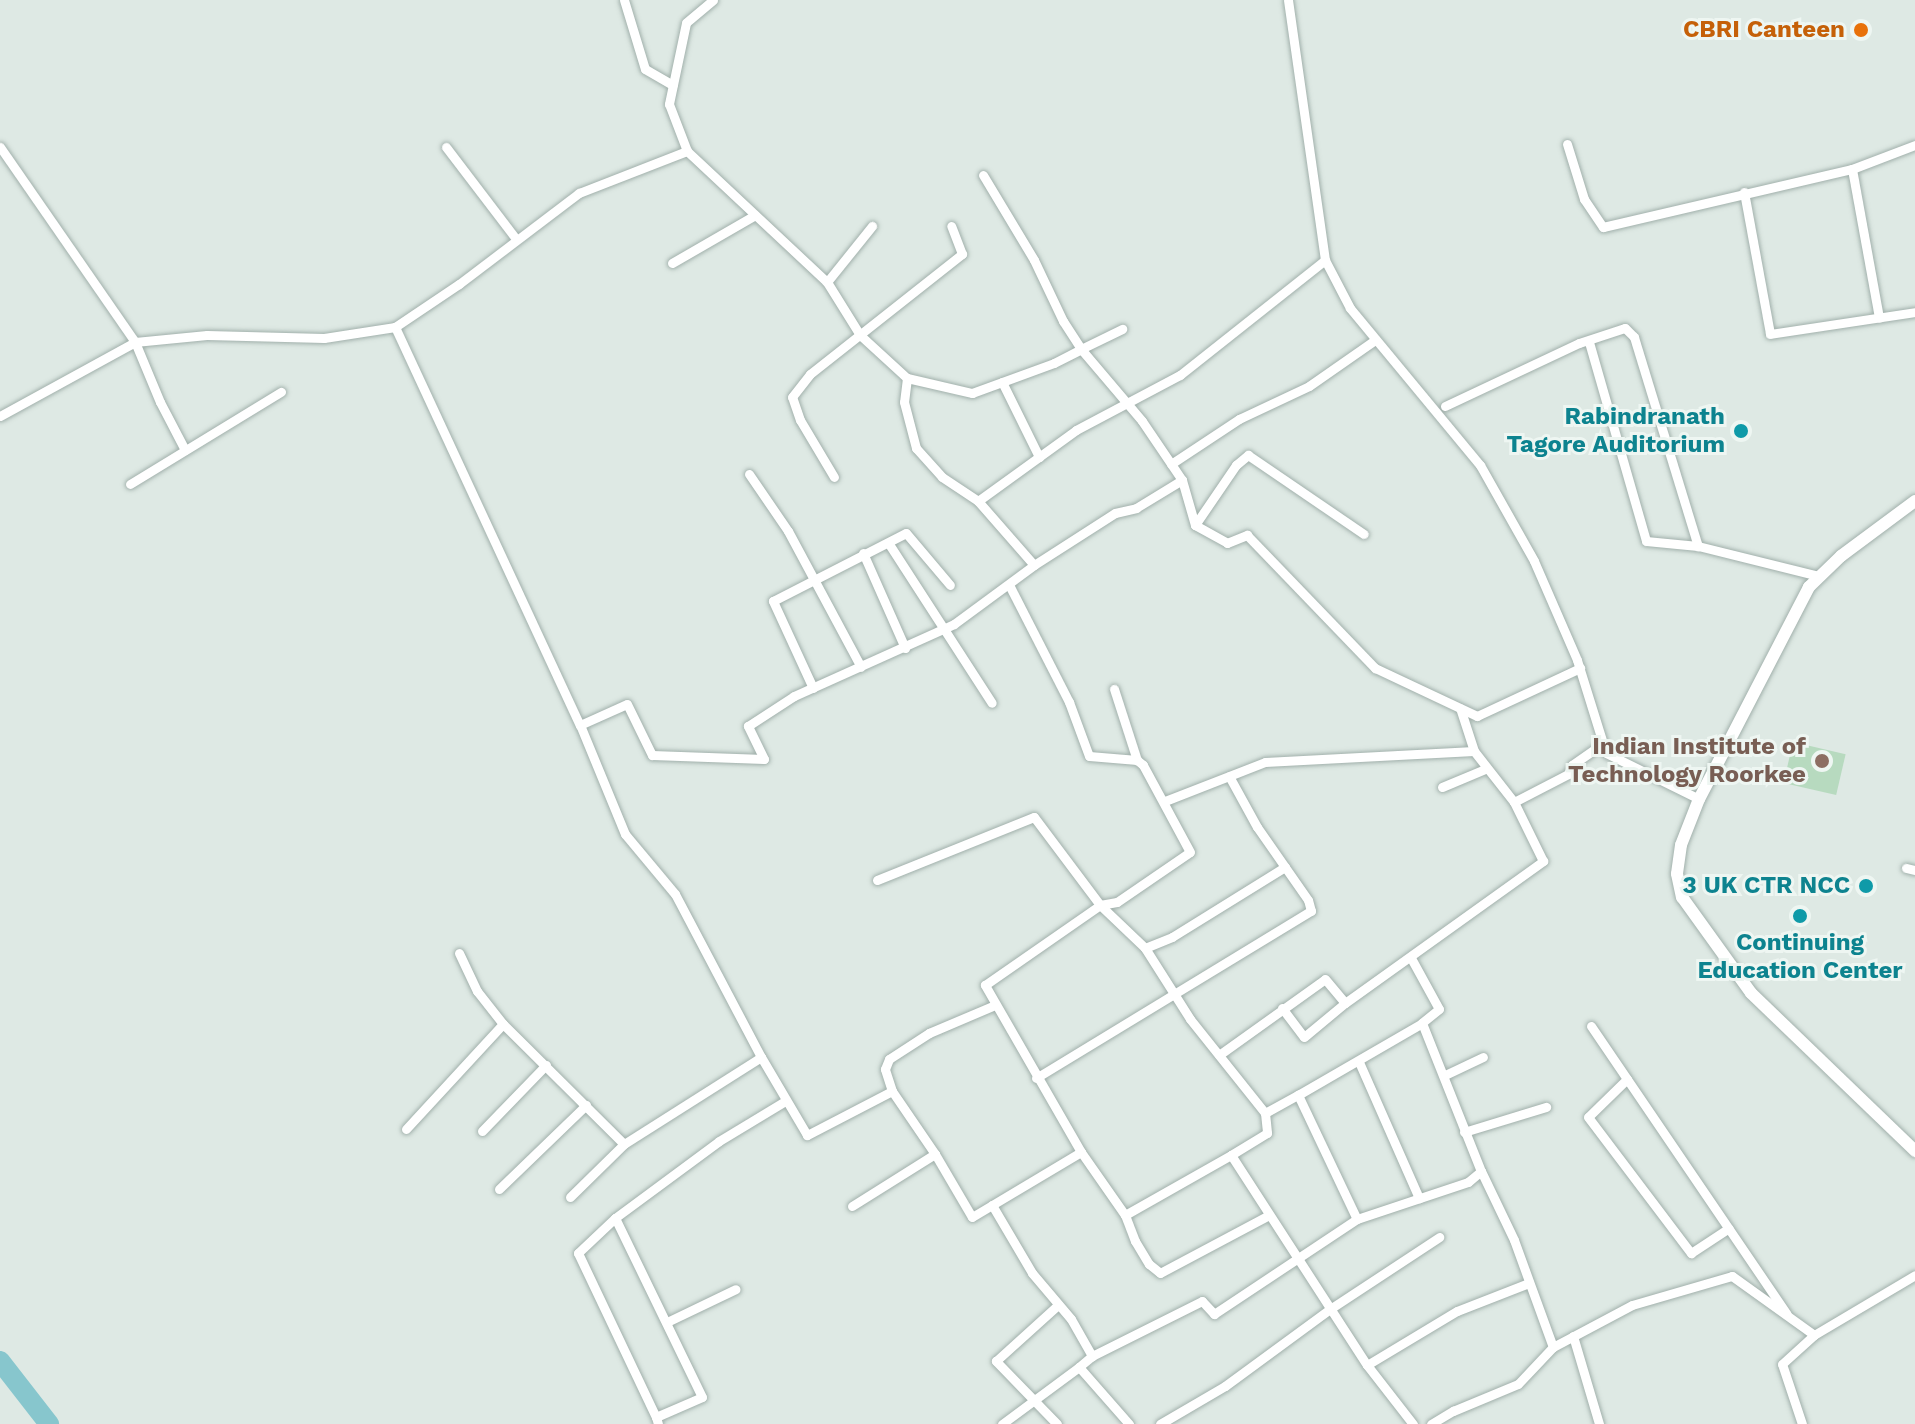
<!DOCTYPE html>
<html>
<head>
<meta charset="utf-8">
<style>
	body { margin:0 }
	#map { position:relative; width:1915px; height:1424px; overflow:hidden; background:#dee9e4; font-family:"Work Sans",sans-serif }
	div>[style] { position:absolute }
	[style*='--x'] { left:calc(var(--x)*1px); top:calc(var(--y)*1px); width:calc(var(--w)*1px); rotate:calc(var(--a)*1deg) }
	.green>* { inset:0; background:#b7dabf; transform-origin:0 0 }
	.river>* { height:20px; margin:-10px; padding:0 10px; transform-origin:10px; border-radius:10px; background:#87c6cd }
	.roads { filter:drop-shadow(0 0 2px #a1b0ab) drop-shadow(0 0 2px #a1b0ab) }
	.street>* { height:9px; margin:-4.5px; padding:0 4.5px; transform-origin:4.5px; border-radius:4.5px; background:#fff }
	.secondary>* { height:12px; margin:-6px; padding:0 6px; transform-origin:6px; border-radius:6px; background:#fff }
	.dots>* { width:22px; height:22px; translate:-50% -50%; box-sizing:border-box; border:4px solid #eef6f2; border-radius:50% }
	span { translate:-50% -50%; white-space:nowrap; text-align:center; line-height:1.15; -webkit-text-stroke:6px #eef6f2; paint-order:stroke }
	.food-label { font-size:24px; color:#c56008; font-weight:700 }
	.right { translate:-100% -50%; text-align:right }
	.culture-label { font-size:24px; color:#0d838f; font-weight:700 }
	.education-label { font-size:24px; color:#785e54; font-weight:700 }
</style>
</head>
<body>
<div id="map">
	<div class="green">
		<div style="left:1793px;top:742px;width:54px;height:42px;rotate:13deg"></div>
	</div>
	<div class="river">
		<div style="--x:0;--y:1361;--w:80;--a:52.1"></div>
	</div>
	<div class="roads">
		<div class="street">
			<div style="--x:624;--y:0;--w:72;--a:73.1"></div>
			<div style="--x:645;--y:69;--w:32;--a:30"></div>
			<div style="--x:713;--y:0;--w:35;--a:140"></div>
			<div style="--x:686;--y:23;--w:83;--a:101.9"></div>
			<div style="--x:669;--y:104;--w:50;--a:69"></div>
			<div style="--x:687;--y:151;--w:192;--a:43.1"></div>
			<div style="--x:827;--y:282;--w:62;--a:58.1"></div>
			<div style="--x:860;--y:335;--w:64;--a:42.5"></div>
			<div style="--x:907;--y:378;--w:67;--a:13"></div>
			<div style="--x:972;--y:393;--w:87;--a:-20.1"></div>
			<div style="--x:1054;--y:363;--w:30;--a:-27"></div>
			<div style="--x:1081;--y:349;--w:94;--a:49.7"></div>
			<div style="--x:1142;--y:421;--w:71;--a:55.9"></div>
			<div style="--x:1182;--y:480;--w:47;--a:73.9"></div>
			<div style="--x:1195;--y:525;--w:37;--a:29"></div>
			<div style="--x:1227;--y:543;--w:22;--a:-22"></div>
			<div style="--x:1247;--y:535;--w:185;--a:46.1"></div>
			<div style="--x:1375;--y:668;--w:113;--a:25.2"></div>
			<div style="--x:1477;--y:716;--w:114;--a:-25"></div>
			<div style="--x:1288;--y:0;--w:263;--a:81.9"></div>
			<div style="--x:1325;--y:260;--w:54;--a:62.5"></div>
			<div style="--x:1350;--y:308;--w:204;--a:50.4"></div>
			<div style="--x:1480;--y:465;--w:110;--a:60.6"></div>
			<div style="--x:1534;--y:561;--w:108;--a:66.5"></div>
			<div style="--x:1577;--y:660;--w:97;--a:72.7"></div>
			<div style="--x:1606;--y:753;--w:104;--a:26.3"></div>
			<div style="--x:1567;--y:144;--w:58;--a:72.8"></div>
			<div style="--x:1584;--y:199;--w:34;--a:56"></div>
			<div style="--x:1603;--y:227;--w:256;--a:-13.1"></div>
			<div style="--x:1852;--y:169;--w:67;--a:-20.9"></div>
			<div style="--x:0;--y:147;--w:237;--a:55.3"></div>
			<div style="--x:135;--y:342;--w:65;--a:67.4"></div>
			<div style="--x:160;--y:402;--w:54;--a:62.5"></div>
			<div style="--x:446;--y:147;--w:116;--a:52.7"></div>
			<div style="--x:1852;--y:169;--w:151;--a:79.7"></div>
			<div style="--x:983;--y:175;--w:99;--a:59"></div>
			<div style="--x:1034;--y:260;--w:68;--a:64.6"></div>
			<div style="--x:1063;--y:321;--w:33;--a:57"></div>
			<div style="--x:1081;--y:349;--w:46;--a:-26"></div>
			<div style="--x:1744;--y:192;--w:144;--a:79.6"></div>
			<div style="--x:1770;--y:334;--w:147;--a:-8.6"></div>
			<div style="--x:672;--y:263;--w:96;--a:-30"></div>
			<div style="--x:827;--y:282;--w:72;--a:-51.2"></div>
			<div style="--x:395;--y:327;--w:439;--a:65.1"></div>
			<div style="--x:1589;--y:342;--w:207;--a:74"></div>
			<div style="--x:1646;--y:541;--w:52;--a:5.5"></div>
			<div style="--x:1698;--y:546;--w:125;--a:13.9"></div>
			<div style="--x:907;--y:378;--w:24;--a:97"></div>
			<div style="--x:904;--y:402;--w:48;--a:75.4"></div>
			<div style="--x:916;--y:448;--w:39;--a:48"></div>
			<div style="--x:942;--y:477;--w:43;--a:33.7"></div>
			<div style="--x:978;--y:501;--w:85;--a:48.8"></div>
			<div style="--x:1034;--y:565;--w:96;--a:-32.7"></div>
			<div style="--x:1115;--y:513;--w:22;--a:-13"></div>
			<div style="--x:1136;--y:508;--w:54;--a:-31.3"></div>
			<div style="--x:1002;--y:382;--w:84;--a:63.7"></div>
			<div style="--x:1445;--y:406;--w:148;--a:-25.2"></div>
			<div style="--x:1579;--y:343;--w:48;--a:-18.1"></div>
			<div style="--x:1625;--y:328;--w:13;--a:45"></div>
			<div style="--x:1634;--y:337;--w:219;--a:73"></div>
			<div style="--x:0;--y:416;--w:154;--a:-28.7"></div>
			<div style="--x:135;--y:342;--w:72;--a:-5.6"></div>
			<div style="--x:207;--y:335;--w:117;--a:1.5"></div>
			<div style="--x:324;--y:338;--w:72;--a:-8.8"></div>
			<div style="--x:395;--y:327;--w:77;--a:-33.9"></div>
			<div style="--x:459;--y:284;--w:151;--a:-37.2"></div>
			<div style="--x:579;--y:193;--w:116;--a:-21.3"></div>
			<div style="--x:1171;--y:464;--w:82;--a:-33.5"></div>
			<div style="--x:1239;--y:419;--w:77;--a:-25.2"></div>
			<div style="--x:1309;--y:386;--w:80;--a:-34.9"></div>
			<div style="--x:749;--y:474;--w:69;--a:55.6"></div>
			<div style="--x:788;--y:531;--w:154;--a:61.8"></div>
			<div style="--x:834;--y:477;--w:66;--a:-120.8"></div>
			<div style="--x:800;--y:420;--w:24;--a:-109"></div>
			<div style="--x:792;--y:397;--w:29;--a:-52"></div>
			<div style="--x:810;--y:374;--w:194;--a:-38.3"></div>
			<div style="--x:962;--y:254;--w:30;--a:-111"></div>
			<div style="--x:130;--y:484;--w:177;--a:-31.4"></div>
			<div style="--x:978;--y:501;--w:121;--a:-35.9"></div>
			<div style="--x:1076;--y:430;--w:118;--a:-27.9"></div>
			<div style="--x:1180;--y:375;--w:185;--a:-38.4"></div>
			<div style="--x:1195;--y:525;--w:73;--a:-55.7"></div>
			<div style="--x:1236;--y:465;--w:16;--a:-40"></div>
			<div style="--x:1248;--y:455;--w:140;--a:34.3"></div>
			<div style="--x:889;--y:544;--w:189;--a:57.1"></div>
			<div style="--x:863;--y:553;--w:104;--a:66.1"></div>
			<div style="--x:813;--y:688;--w:96;--a:-114.7"></div>
			<div style="--x:773;--y:601;--w:149;--a:-27.1"></div>
			<div style="--x:906;--y:533;--w:68;--a:49.8"></div>
			<div style="--x:1114;--y:689;--w:75;--a:72.1"></div>
			<div style="--x:1442;--y:787;--w:47;--a:-22.7"></div>
			<div style="--x:1165;--y:801;--w:107;--a:-21.3"></div>
			<div style="--x:1265;--y:762;--w:209;--a:-3"></div>
			<div style="--x:1514;--y:802;--w:61;--a:-27.4"></div>
			<div style="--x:1568;--y:774;--w:10;--a:-66"></div>
			<div style="--x:1572;--y:765;--w:38;--a:-35"></div>
			<div style="--x:1906;--y:868;--w:9;--a:13"></div>
			<div style="--x:877;--y:880;--w:169;--a:-21.9"></div>
			<div style="--x:1034;--y:817;--w:110;--a:53.1"></div>
			<div style="--x:1100;--y:905;--w:17;--a:-10"></div>
			<div style="--x:1117;--y:902;--w:88;--a:-34.4"></div>
			<div style="--x:1190;--y:852;--w:99;--a:-118.4"></div>
			<div style="--x:1143;--y:765;--w:8;--a:-140"></div>
			<div style="--x:1137;--y:760;--w:48;--a:-175.2"></div>
			<div style="--x:1089;--y:756;--w:58;--a:-110.3"></div>
			<div style="--x:1069;--y:702;--w:131;--a:-117.1"></div>
			<div style="--x:1145;--y:948;--w:29;--a:-22"></div>
			<div style="--x:1172;--y:937;--w:133;--a:-31.8"></div>
			<div style="--x:459;--y:953;--w:42;--a:64.7"></div>
			<div style="--x:477;--y:991;--w:42;--a:51.8"></div>
			<div style="--x:503;--y:1024;--w:170;--a:44.8"></div>
			<div style="--x:1411;--y:958;--w:58;--a:61.2"></div>
			<div style="--x:1439;--y:1009;--w:22;--a:141"></div>
			<div style="--x:1282;--y:1008;--w:36;--a:53"></div>
			<div style="--x:1304;--y:1037;--w:53;--a:-39.7"></div>
			<div style="--x:1345;--y:1003;--w:244;--a:-35.6"></div>
			<div style="--x:1543;--y:861;--w:66;--a:-116.2"></div>
			<div style="--x:1514;--y:802;--w:65;--a:-128.1"></div>
			<div style="--x:1474;--y:751;--w:45;--a:-108"></div>
			<div style="--x:1591;--y:1026;--w:348;--a:55.8"></div>
			<div style="--x:1219;--y:1055;--w:130;--a:-35.6"></div>
			<div style="--x:1325;--y:979;--w:31;--a:50"></div>
			<div style="--x:1359;--y:1062;--w:149;--a:66.2"></div>
			<div style="--x:1445;--y:1075;--w:42;--a:-25.3"></div>
			<div style="--x:1036;--y:1078;--w:322;--a:-31.3"></div>
			<div style="--x:1311;--y:911;--w:11;--a:-105"></div>
			<div style="--x:1308;--y:900;--w:89;--a:-124.9"></div>
			<div style="--x:1257;--y:827;--w:58;--a:-118.8"></div>
			<div style="--x:1627;--y:1079;--w:54;--a:135.7"></div>
			<div style="--x:1588;--y:1117;--w:171;--a:52.9"></div>
			<div style="--x:1691;--y:1253;--w:45;--a:-33.3"></div>
			<div style="--x:892;--y:1091;--w:23;--a:-108"></div>
			<div style="--x:885;--y:1069;--w:11;--a:-68"></div>
			<div style="--x:889;--y:1059;--w:48;--a:-33"></div>
			<div style="--x:929;--y:1033;--w:72;--a:-23"></div>
			<div style="--x:1298;--y:1095;--w:143;--a:-30.1"></div>
			<div style="--x:1422;--y:1023;--w:159;--a:68.3"></div>
			<div style="--x:1265;--y:1113;--w:38;--a:-29"></div>
			<div style="--x:1298;--y:1095;--w:137;--a:64.6"></div>
			<div style="--x:406;--y:1129;--w:143;--a:-47.3"></div>
			<div style="--x:482;--y:1131;--w:92;--a:-45.9"></div>
			<div style="--x:1464;--y:1132;--w:86;--a:-17"></div>
			<div style="--x:1081;--y:1152;--w:193;--a:-119.9"></div>
			<div style="--x:985;--y:985;--w:140;--a:-34.8"></div>
			<div style="--x:1100;--y:905;--w:62;--a:43.7"></div>
			<div style="--x:1145;--y:948;--w:84;--a:57.6"></div>
			<div style="--x:1190;--y:1019;--w:120;--a:51.4"></div>
			<div style="--x:1265;--y:1113;--w:20;--a:84"></div>
			<div style="--x:1267;--y:1133;--w:42;--a:148.6"></div>
			<div style="--x:935;--y:1154;--w:76;--a:-124.3"></div>
			<div style="--x:892;--y:1091;--w:96;--a:152.6"></div>
			<div style="--x:807;--y:1135;--w:91;--a:-120.5"></div>
			<div style="--x:761;--y:1057;--w:184;--a:-117.8"></div>
			<div style="--x:675;--y:894;--w:78;--a:-129.8"></div>
			<div style="--x:625;--y:834;--w:118;--a:-112.4"></div>
			<div style="--x:580;--y:725;--w:51;--a:-24.1"></div>
			<div style="--x:627;--y:704;--w:57;--a:63.9"></div>
			<div style="--x:652;--y:755;--w:112;--a:2"></div>
			<div style="--x:764;--y:759;--w:37;--a:-116"></div>
			<div style="--x:748;--y:726;--w:55;--a:-33.1"></div>
			<div style="--x:794;--y:696;--w:175;--a:-24.2"></div>
			<div style="--x:954;--y:624;--w:99;--a:-36.4"></div>
			<div style="--x:499;--y:1189;--w:121;--a:-44"></div>
			<div style="--x:570;--y:1197;--w:76;--a:-44.5"></div>
			<div style="--x:624;--y:1144;--w:162;--a:-32.4"></div>
			<div style="--x:992;--y:1205;--w:79;--a:59.5"></div>
			<div style="--x:1032;--y:1273;--w:60;--a:49.7"></div>
			<div style="--x:1071;--y:1319;--w:43;--a:60.4"></div>
			<div style="--x:1092;--y:1356;--w:17;--a:140"></div>
			<div style="--x:1079;--y:1367;--w:76;--a:48.7"></div>
			<div style="--x:852;--y:1206;--w:98;--a:-32.1"></div>
			<div style="--x:935;--y:1154;--w:73;--a:59.6"></div>
			<div style="--x:972;--y:1217;--w:127;--a:-30.8"></div>
			<div style="--x:1081;--y:1152;--w:77;--a:55.1"></div>
			<div style="--x:1125;--y:1215;--w:122;--a:-29.5"></div>
			<div style="--x:1231;--y:1155;--w:250;--a:57.1"></div>
			<div style="--x:1367;--y:1365;--w:75;--a:52.1"></div>
			<div style="--x:1125;--y:1215;--w:28;--a:69"></div>
			<div style="--x:1135;--y:1241;--w:27;--a:59"></div>
			<div style="--x:1149;--y:1264;--w:14;--a:39"></div>
			<div style="--x:1160;--y:1273;--w:123;--a:-28"></div>
			<div style="--x:615;--y:1218;--w:51;--a:136.6"></div>
			<div style="--x:578;--y:1253;--w:182;--a:64.6"></div>
			<div style="--x:667;--y:1322;--w:76;--a:-25.6"></div>
			<div style="--x:1573;--y:1336;--w:92;--a:73.5"></div>
			<div style="--x:1092;--y:1356;--w:123;--a:-26.6"></div>
			<div style="--x:1202;--y:1301;--w:18;--a:47"></div>
			<div style="--x:1214;--y:1314;--w:172;--a:-33.6"></div>
			<div style="--x:1357;--y:1219;--w:117;--a:-18.4"></div>
			<div style="--x:1468;--y:1182;--w:17;--a:-40"></div>
			<div style="--x:1481;--y:1171;--w:76;--a:64.4"></div>
			<div style="--x:1514;--y:1240;--w:114;--a:70"></div>
			<div style="--x:1367;--y:1365;--w:105;--a:-31"></div>
			<div style="--x:1457;--y:1311;--w:77;--a:-21.3"></div>
			<div style="--x:658;--y:1424;--w:7;--a:-106"></div>
			<div style="--x:656;--y:1417;--w:50;--a:-23.5"></div>
			<div style="--x:702;--y:1397;--w:199;--a:-115.9"></div>
			<div style="--x:615;--y:1218;--w:129;--a:-36.5"></div>
			<div style="--x:719;--y:1141;--w:77;--a:-31.2"></div>
			<div style="--x:1002;--y:1424;--w:96;--a:-36.5"></div>
			<div style="--x:1057;--y:1424;--w:88;--a:-134.1"></div>
			<div style="--x:996;--y:1361;--w:84;--a:-42.1"></div>
			<div style="--x:1160;--y:1424;--w:75;--a:-30.3"></div>
			<div style="--x:1225;--y:1386;--w:130;--a:-36.3"></div>
			<div style="--x:1330;--y:1309;--w:131;--a:-33.4"></div>
			<div style="--x:1431;--y:1424;--w:26;--a:-31"></div>
			<div style="--x:1453;--y:1411;--w:70;--a:-22.6"></div>
			<div style="--x:1518;--y:1384;--w:51;--a:-46.6"></div>
			<div style="--x:1553;--y:1347;--w:89;--a:-28"></div>
			<div style="--x:1632;--y:1305;--w:104;--a:-16.2"></div>
			<div style="--x:1732;--y:1276;--w:101;--a:35.7"></div>
			<div style="--x:1814;--y:1335;--w:117;--a:-30.7"></div>
			<div style="--x:1802;--y:1424;--w:63;--a:-108.4"></div>
			<div style="--x:1782;--y:1364;--w:43;--a:-42.2"></div>
		</div>
		<div class="secondary">
			<div style="--x:1915;--y:501;--w:92;--a:143.4"></div>
			<div style="--x:1841;--y:556;--w:45;--a:135.9"></div>
			<div style="--x:1809;--y:587;--w:239;--a:117.4"></div>
			<div style="--x:1699;--y:799;--w:49;--a:111.4"></div>
			<div style="--x:1681;--y:845;--w:29;--a:98"></div>
			<div style="--x:1677;--y:874;--w:24;--a:78"></div>
			<div style="--x:1682;--y:897;--w:118;--a:54.3"></div>
			<div style="--x:1751;--y:993;--w:228;--a:43.9"></div>
		</div>
	</div>
	<div class="dots">
		<div style="left:1861px;top:30px;background:#e8710a"></div>
		<div style="left:1741px;top:431px;background:#0f9aa8"></div>
		<div style="left:1822px;top:761px;background:#8d6e63"></div>
		<div style="left:1866px;top:886px;background:#0f9aa8"></div>
		<div style="left:1800px;top:916px;background:#0f9aa8"></div>
	</div>
	<div class="food-label">
		<span class="right" style="left:1845px;top:30px">CBRI Canteen</span>
	</div>
	<div class="culture-label">
		<span class="right" style="left:1725px;top:431px">Rabindranath<br>Tagore Auditorium</span>
		<span class="right" style="left:1850px;top:886px">3 UK CTR NCC</span>
		<span style="left:1800px;top:957px">Continuing<br>Education Center</span>
	</div>
	<div class="education-label">
		<span class="right" style="left:1806px;top:761px">Indian Institute of<br>Technology Roorkee</span>
	</div>
</div>
</body>
</html>
